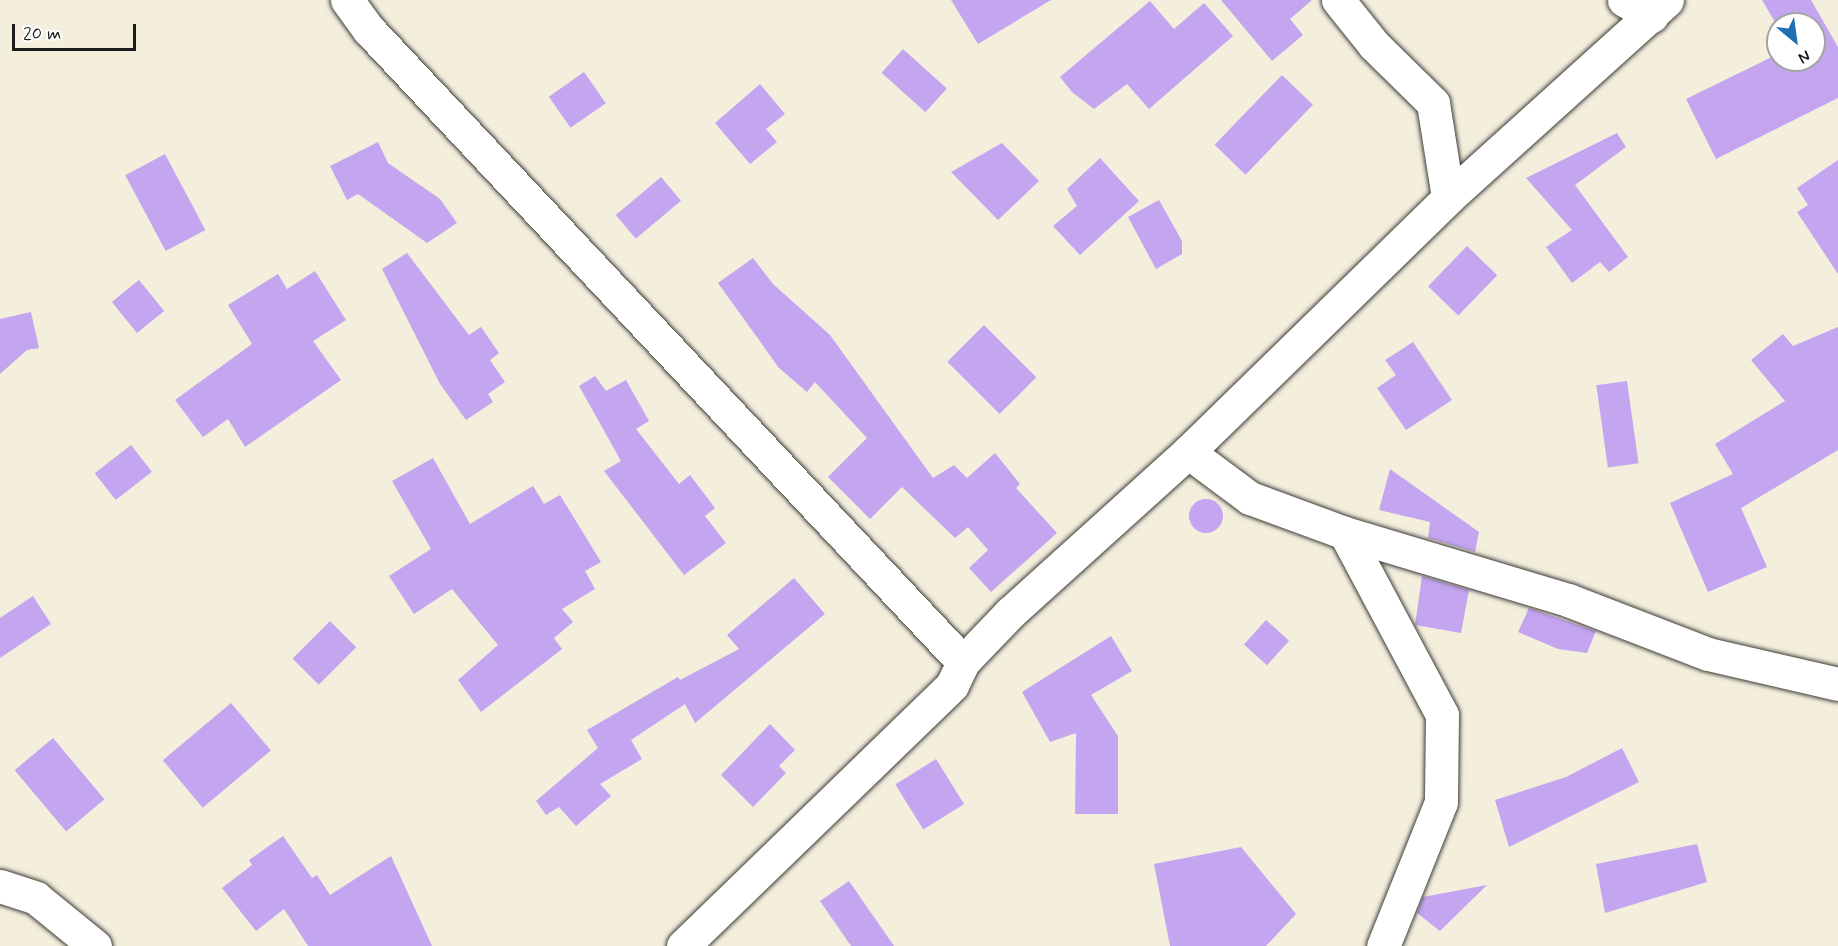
<!DOCTYPE html>
<html>
<head>
<meta charset="utf-8">
<style>
	body { margin:0 }
	#map { position:relative; width:1838px; height:946px; overflow:hidden; background:#f4efdd; font-family:Mynerve,sans-serif }
	div>[style] { position:absolute }
	[style*='--x'] { left:calc(var(--x)*1px); top:calc(var(--y)*1px); width:calc(var(--w)*1px); rotate:calc(var(--a)*1deg) }
	.building>* { inset:0; background:#c4a5f0; transform-origin:0 0 }
	.round { border-radius:50% }
	.roads { filter:drop-shadow(0 0 2px #3c3c39) drop-shadow(0 0 2px #3c3c39) }
	.street>* { height:33px; margin:-16.5px; padding:0 16.5px; transform-origin:16.5px; border-radius:16.5px; background:#fff }
	.secondary>* { height:33px; margin:-16.5px; padding:0 16.5px; transform-origin:16.5px; border-radius:16.5px; background:#fff }
	span { translate:-50% -50%; white-space:nowrap; text-align:center; line-height:1.15; -webkit-text-stroke:4.5px #fff; paint-order:stroke }
	.north { position:absolute; left:1766px; top:12px; width:60px; height:60px; box-sizing:border-box; background:#fff; border:2px solid #a4a4a4; border-radius:50%; rotate:151deg; font-size:16px; font-weight:700; line-height:24px; text-align:center; color:#1c1c1c }
	.north::after { content:''; display:block; margin:auto; width:21px; height:27px; background:#1f6fb2; clip-path:polygon(50% 0,100% 100%,50% 72%,0 100%) }
	.scale { position:absolute; left:12px; top:24px; width:124px; height:27px; box-sizing:border-box; border:3px solid #1c1c1c; border-top:0; padding-left:8px; font-size:18px; line-height:21px; white-space:nowrap; color:#1c1c1c; -webkit-text-stroke:4px #fff; paint-order:stroke }
</style>
</head>
<body>
<div id="map">
	<div class="building">
		<div style="clip-path:polygon(951px 0,1051px 0,978px 44px)"></div>
		<div style="clip-path:polygon(1221px 0,1312px 0,1290px 19px,1303px 35px,1272px 61px)"></div>
		<div style="clip-path:polygon(1762px 0,1811px 0,1838px 47px,1838px 98px,1716px 159px,1686px 99px,1778px 54px,1778px 60px,1814px 60px,1814px 24px,1778px 27px)"></div>
		<div style="clip-path:polygon(1150px 1px,1174px 29px,1204px 3px,1233px 36px,1149px 109px,1127px 84px,1094px 109px,1072px 92px,1060px 77px)"></div>
		<div style="left:903px;top:49px;width:59px;height:32px;rotate:42deg"></div>
		<div style="left:584px;top:72px;width:38px;height:43px;rotate:55deg"></div>
		<div style="left:1282px;top:75px;width:43px;height:97px;rotate:44deg"></div>
		<div style="clip-path:polygon(760px 84px,785px 114px,766px 129px,777px 142px,750px 164px,715px 123px)"></div>
		<div style="clip-path:polygon(1617px 133px,1626px 147px,1575px 185px,1628px 257px,1609px 272px,1600px 262px,1572px 283px,1546px 247px,1572px 230px,1526px 178px)"></div>
		<div style="clip-path:polygon(378px 142px,388px 163px,440px 199px,457px 223px,427px 243px,358px 194px,347px 200px,330px 166px)"></div>
		<div style="clip-path:polygon(1002px 143px,1039px 181px,998px 220px,951px 172px)"></div>
		<div style="left:165px;top:154px;width:86px;height:45px;rotate:62deg"></div>
		<div style="clip-path:polygon(1100px 158px,1139px 201px,1080px 255px,1053px 226px,1077px 206px,1067px 189px)"></div>
		<div style="clip-path:polygon(1838px 160px,1838px 274px,1797px 212px,1808px 205px,1797px 188px)"></div>
		<div style="left:661px;top:177px;width:31px;height:59px;rotate:50deg"></div>
		<div style="clip-path:polygon(1159px 200px,1182px 241px,1182px 254px,1156px 269px,1128px 217px)"></div>
		<div style="left:1467px;top:246px;width:42px;height:56px;rotate:44deg"></div>
		<div style="clip-path:polygon(407px 253px,469px 335px,481px 327px,499px 353px,490px 360px,505px 382px,488px 394px,493px 402px,466px 420px,440px 384px,382px 269px)"></div>
		<div style="clip-path:polygon(753px 258px,773px 284px,830px 335px,933px 478px,954px 465px,967px 478px,995px 453px,1020px 484px,1016px 488px,1057px 533px,991px 592px,969px 568px,988px 550px,968px 527px,955px 538px,902px 487px,870px 519px,828px 477px,867px 438px,815px 382px,807px 392px,779px 368px,718px 283px)"></div>
		<div style="clip-path:polygon(315px 271px,346px 320px,313px 341px,341px 380px,245px 447px,228px 419px,203px 437px,175px 400px,252px 344px,228px 305px,278px 274px,287px 289px)"></div>
		<div style="left:139px;top:280px;width:40px;height:35px;rotate:51deg"></div>
		<div style="clip-path:polygon(31px 312px,39px 348px,27px 350px,0 374px,0 319px)"></div>
		<div style="left:984px;top:325px;width:74px;height:52px;rotate:45deg"></div>
		<div style="clip-path:polygon(1838px 327px,1838px 450px,1741px 508px,1767px 567px,1708px 592px,1670px 503px,1733px 474px,1715px 444px,1785px 401px,1751px 360px,1783px 334px,1793px 346px)"></div>
		<div style="clip-path:polygon(1413px 342px,1452px 400px,1406px 430px,1377px 388px,1396px 375px,1385px 360px)"></div>
		<div style="clip-path:polygon(595px 376px,606px 391px,626px 380px,649px 421px,636px 429px,679px 484px,690px 475px,715px 508px,705px 516px,726px 543px,684px 575px,604px 471px,621px 461px,579px 386px)"></div>
		<div style="left:1627px;top:381px;width:83px;height:31px;rotate:82deg"></div>
		<div style="left:131px;top:445px;width:34px;height:46px;rotate:52deg"></div>
		<div style="clip-path:polygon(433px 458px,470px 524px,533px 486px,544px 504px,560px 495px,601px 562px,585px 571px,595px 589px,562px 609px,573px 622px,554px 638px,562px 649px,481px 712px,458px 680px,498px 645px,452px 589px,414px 614px,389px 576px,431px 549px,392px 481px)"></div>
		<div style="clip-path:polygon(1390px 469px,1479px 532px,1475px 552px,1428px 538px,1430px 522px,1379px 510px)"></div>
		<div class="round" style="left:1189px;top:499px;width:34px;height:34px"></div>
		<div style="clip-path:polygon(1422px 576px,1469px 590px,1461px 633px,1415px 625px)"></div>
		<div style="clip-path:polygon(794px 578px,825px 614px,695px 723px,685px 704px,631px 740px,642px 759px,600px 784px,611px 796px,576px 826px,559px 807px,546px 815px,536px 801px,598px 748px,587px 730px,678px 677px,680px 680px,739px 649px,727px 635px)"></div>
		<div style="clip-path:polygon(33px 596px,51px 624px,0 658px,0 618px)"></div>
		<div style="clip-path:polygon(1529px 608px,1596px 631px,1587px 653px,1558px 649px,1518px 632px)"></div>
		<div style="left:1266px;top:620px;width:31px;height:33px;rotate:42deg"></div>
		<div style="left:330px;top:621px;width:37px;height:53px;rotate:45deg"></div>
		<div style="clip-path:polygon(1111px 636px,1132px 671px,1091px 695px,1118px 736px,1118px 814px,1075px 814px,1076px 733px,1050px 742px,1022px 692px)"></div>
		<div style="left:231px;top:703px;width:62px;height:89px;rotate:50deg"></div>
		<div style="clip-path:polygon(770px 724px,795px 750px,779px 766px,786px 773px,753px 807px,721px 775px)"></div>
		<div style="left:53px;top:738px;width:80px;height:50px;rotate:50deg"></div>
		<div style="clip-path:polygon(1622px 748px,1639px 782px,1509px 847px,1495px 800px,1566px 777px)"></div>
		<div style="left:936px;top:759px;width:53px;height:48px;rotate:58deg"></div>
		<div style="clip-path:polygon(283px 836px,312px 878px,317px 875px,330px 895px,391px 856px,432px 946px,308px 946px,284px 909px,256px 931px,222px 888px,252px 865px,249px 860px)"></div>
		<div style="clip-path:polygon(1697px 844px,1707px 882px,1605px 913px,1596px 864px)"></div>
		<div style="clip-path:polygon(1241px 847px,1296px 914px,1266px 946px,1170px 946px,1154px 864px)"></div>
		<div style="clip-path:polygon(849px 881px,894px 946px,851px 946px,820px 901px)"></div>
		<div style="clip-path:polygon(1487px 885px,1440px 931px,1417px 913px,1423px 897px)"></div>
	</div>
	<div class="roads">
		<div class="street">
			<div style="--x:347;--y:0;--w:37;--a:54"></div>
			<div style="--x:369;--y:30;--w:867;--a:46.78"></div>
			<div style="--x:1338;--y:0;--w:58;--a:51.3"></div>
			<div style="--x:1374;--y:45;--w:83;--a:44.5"></div>
			<div style="--x:1433;--y:103;--w:96;--a:81"></div>
			<div style="--x:1624;--y:0;--w:32;--a:30"></div>
			<div style="--x:1188;--y:452;--w:77;--a:36.6"></div>
			<div style="--x:1250;--y:498;--w:101;--a:20.2"></div>
			<div style="--x:1345;--y:533;--w:206;--a:61.9"></div>
			<div style="--x:1442;--y:715;--w:87;--a:90.7"></div>
			<div style="--x:1441;--y:802;--w:155;--a:111.9"></div>
			<div style="--x:1345;--y:533;--w:233;--a:16.7"></div>
			<div style="--x:1568;--y:600;--w:150;--a:21.1"></div>
			<div style="--x:1708;--y:654;--w:133;--a:13"></div>
			<div style="--x:0;--y:886;--w:38;--a:18"></div>
			<div style="--x:36;--y:898;--w:76;--a:39.1"></div>
		</div>
		<div class="secondary">
			<div style="--x:683;--y:946;--w:375;--a:-44.1"></div>
			<div style="--x:952;--y:685;--w:25;--a:-64"></div>
			<div style="--x:963;--y:662;--w:68;--a:-46.2"></div>
			<div style="--x:1010;--y:613;--w:240;--a:-42.1"></div>
			<div style="--x:1188;--y:452;--w:363;--a:-44.3"></div>
			<div style="--x:1448;--y:198;--w:295;--a:-42.1"></div>
		</div>
	</div>
	<div class="north">N</div>
	<div class="scale">20 m</div>
</div>
</body>
</html>
